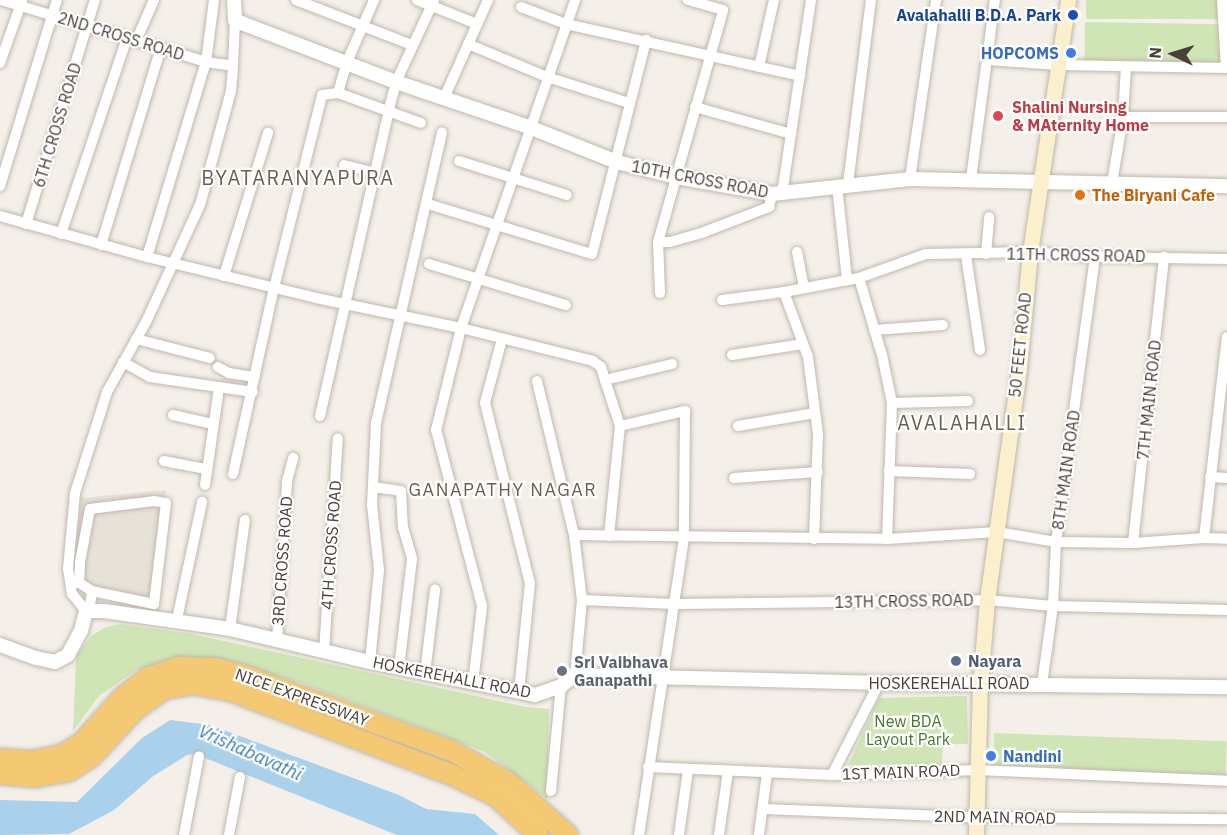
<!DOCTYPE html>
<html>
<head>
<meta charset="utf-8">
<style>
	body { margin:0 }
	#map { position:relative; width:1227px; height:835px; overflow:hidden; background:#f4f0e9; font-family:"IBM Plex Sans",sans-serif }
	div>[style] { position:absolute }
	[style*='--x'] { left:calc(var(--x)*1px); top:calc(var(--y)*1px); width:calc(var(--w)*1px); rotate:calc(var(--a)*1deg) }
	.residential>* { inset:0; background:#e7e2d8 }
	.green>* { inset:0; background:#d0e5b5; transform-origin:0 0 }
	.water>* { inset:0; background:#aad1ec }
	.roads { filter:drop-shadow(0 0 2px #bfb8ac) drop-shadow(0 0 2px #bfb8ac) }
	.minor>* { height:10px; margin:-5px; padding:0 5px; transform-origin:5px; border-radius:5px; background:#fff }
	.tertiary>* { height:14px; margin:-7px; padding:0 7px; transform-origin:7px; border-radius:7px; background:#fff }
	.secondary>* { height:15px; margin:-7.5px; padding:0 7.5px; transform-origin:7.5px; border-radius:7.5px; background:#fbefcc }
	.motorway>* { height:20px; margin:-10px; padding:0 10px; transform-origin:10px; border-radius:10px; background:#f5c973 }
	.dots>* { width:16px; height:16px; translate:-50% -50%; box-sizing:border-box; border:3px solid #fff; border-radius:50% }
	span { translate:-50% -50%; white-space:nowrap; text-align:center; line-height:1.15; -webkit-text-stroke:4.5px #fff; paint-order:stroke }
	.transit-label { font-size:16px; color:#164399; font-weight:700 }
	.right { translate:-100% -50%; text-align:right }
	.street-label { font-size:16px; color:#474138 }
	.shop-label { font-size:16px; color:#366cbe; font-weight:700 }
	.left { translate:0 -50%; text-align:left }
	.health-label { font-size:16px; color:#be3a42; font-weight:700 }
	.food-label { font-size:16px; color:#c56008; font-weight:700 }
	.service-label { font-size:16px; color:#4e5e75; font-weight:700 }
	.worship-label { font-size:16px; color:#5b616d; font-weight:700 }
	.park-label { font-size:16px; color:#4a762e }
	.neighbourhood-label { font-size:18px; color:#695f50; letter-spacing:1.5px }
	.water-label { font-size:18px; color:#377cad; font-style:italic }
	.quarter-label { font-size:20px; color:#695f50; letter-spacing:1.5px }
	.north { position:absolute; left:1143px; top:24px; width:60px; height:60px; -webkit-text-stroke:4px #fff; paint-order:stroke; rotate:274deg; font-size:16px; font-weight:700; line-height:24px; text-align:center; color:#474138 }
	.north::after { content:''; display:block; margin:auto; width:21px; height:27px; background:#474138; clip-path:polygon(50% 0,100% 100%,50% 72%,0 100%) }
</style>
</head>
<body>
<div id="map">
	<div class="residential">
		<div style="clip-path:polygon(166px 490px,156px 607px,74px 586px,81px 498px)"></div>
	</div>
	<div class="green">
		<div style="left:1086px;top:0;width:134px;height:19px"></div>
		<div style="left:1085px;top:22px;width:136px;height:40px;rotate:1deg"></div>
		<div style="clip-path:polygon(120px 624px,192px 634px,526px 707px,549px 709px,547px 799px,485px 752px,299px 682px,213px 661px,173px 660px,135px 671px,99px 696px,73px 731px,76px 660px,78px 653px,92px 635px,106px 627px)"></div>
		<div style="clip-path:polygon(967px 696px,968px 744px,943px 744px,942px 764px,848px 765px,879px 698px)"></div>
		<div style="left:994px;top:733px;width:233px;height:34px;rotate:2deg"></div>
	</div>
	<div class="water">
		<div style="clip-path:polygon(170px 720px,210px 725px,399px 795px,426px 809px,475px 814px,499px 835px,397px 835px,195px 754px,187px 755px,152px 777px,114px 810px,69px 834px,0 835px,0 800px,77px 802px,142px 738px)"></div>
	</div>
	<div class="roads">
		<div class="minor">
			<div style="--x:1;--y:0;--w:214;--a:16.8"></div>
			<div style="--x:206;--y:62;--w:63;--a:-82.6"></div>
			<div style="--x:296;--y:0;--w:124;--a:21.2"></div>
			<div style="--x:417;--y:0;--w:65;--a:21.8"></div>
			<div style="--x:1222;--y:0;--w:68;--a:86.6"></div>
			<div style="--x:521;--y:7;--w:48;--a:20.7"></div>
			<div style="--x:566;--y:24;--w:240;--a:12.5"></div>
			<div style="--x:136;--y:41;--w:45;--a:-66.3"></div>
			<div style="--x:468;--y:44;--w:86;--a:22.7"></div>
			<div style="--x:547;--y:77;--w:86;--a:17.6"></div>
			<div style="--x:987;--y:60;--w:72;--a:4"></div>
			<div style="--x:1059;--y:65;--w:168;--a:1"></div>
			<div style="--x:0;--y:63;--w:66;--a:-70.5"></div>
			<div style="--x:759;--y:67;--w:69;--a:-77.4"></div>
			<div style="--x:338;--y:93;--w:88;--a:19.9"></div>
			<div style="--x:444;--y:98;--w:107;--a:-65.8"></div>
			<div style="--x:695;--y:107;--w:100;--a:15.7"></div>
			<div style="--x:1123;--y:117;--w:104;--a:0"></div>
			<div style="--x:459;--y:161;--w:113;--a:17.5"></div>
			<div style="--x:344;--y:165;--w:32;--a:14"></div>
			<div style="--x:910;--y:179;--w:181;--a:-81.7"></div>
			<div style="--x:971;--y:179;--w:181;--a:-82.4"></div>
			<div style="--x:1112;--y:183;--w:67;--a:-80.5"></div>
			<div style="--x:1123;--y:117;--w:50;--a:-86.6"></div>
			<div style="--x:848;--y:184;--w:185;--a:-82.9"></div>
			<div style="--x:0;--y:186;--w:195;--a:-73"></div>
			<div style="--x:837;--y:186;--w:95;--a:83.9"></div>
			<div style="--x:782;--y:194;--w:196;--a:-81.5"></div>
			<div style="--x:428;--y:204;--w:171;--a:17"></div>
			<div style="--x:592;--y:254;--w:221;--a:-75.8"></div>
			<div style="--x:0;--y:216;--w:153;--a:15.6"></div>
			<div style="--x:147;--y:257;--w:174;--a:13.6"></div>
			<div style="--x:316;--y:298;--w:148;--a:11.7"></div>
			<div style="--x:461;--y:328;--w:136;--a:14"></div>
			<div style="--x:593;--y:361;--w:10;--a:37"></div>
			<div style="--x:601;--y:367;--w:14;--a:73"></div>
			<div style="--x:26;--y:224;--w:234;--a:-72.9"></div>
			<div style="--x:61;--y:234;--w:207;--a:-71.4"></div>
			<div style="--x:658;--y:242;--w:12;--a:0"></div>
			<div style="--x:670;--y:242;--w:35;--a:-16"></div>
			<div style="--x:704;--y:232;--w:70;--a:-21"></div>
			<div style="--x:769;--y:207;--w:13;--a:-77"></div>
			<div style="--x:101;--y:245;--w:206;--a:-73.1"></div>
			<div style="--x:797;--y:252;--w:37;--a:79"></div>
			<div style="--x:986;--y:254;--w:37;--a:-85"></div>
			<div style="--x:966;--y:255;--w:96;--a:81.6"></div>
			<div style="--x:147;--y:257;--w:204;--a:-73.2"></div>
			<div style="--x:206;--y:62;--w:27;--a:8"></div>
			<div style="--x:233;--y:66;--w:46;--a:-87.5"></div>
			<div style="--x:429;--y:264;--w:143;--a:16.7"></div>
			<div style="--x:224;--y:276;--w:150;--a:-72.9"></div>
			<div style="--x:859;--y:278;--w:80;--a:73.4"></div>
			<div style="--x:882;--y:355;--w:49;--a:78.2"></div>
			<div style="--x:892;--y:403;--w:136;--a:92.1"></div>
			<div style="--x:660;--y:293;--w:51;--a:-92.2"></div>
			<div style="--x:658;--y:242;--w:241;--a:-74.3"></div>
			<div style="--x:723;--y:10;--w:37;--a:-164"></div>
			<div style="--x:722;--y:300;--w:63;--a:-7.4"></div>
			<div style="--x:874;--y:330;--w:69;--a:-4.1"></div>
			<div style="--x:136;--y:339;--w:76;--a:14.4"></div>
			<div style="--x:502;--y:339;--w:66;--a:104.9"></div>
			<div style="--x:485;--y:403;--w:186;--a:76"></div>
			<div style="--x:530;--y:583;--w:110;--a:95.8"></div>
			<div style="--x:732;--y:355;--w:72;--a:-8.8"></div>
			<div style="--x:123;--y:362;--w:31;--a:29"></div>
			<div style="--x:150;--y:377;--w:104;--a:8.3"></div>
			<div style="--x:218;--y:367;--w:13;--a:29"></div>
			<div style="--x:229;--y:373;--w:26;--a:9"></div>
			<div style="--x:537;--y:381;--w:158;--a:76.5"></div>
			<div style="--x:574;--y:535;--w:65;--a:83"></div>
			<div style="--x:582;--y:600;--w:75;--a:95.3"></div>
			<div style="--x:892;--y:403;--w:76;--a:-1.5"></div>
			<div style="--x:173;--y:415;--w:41;--a:12.7"></div>
			<div style="--x:320;--y:416;--w:319;--a:-77.3"></div>
			<div style="--x:390;--y:105;--w:24;--a:-75"></div>
			<div style="--x:396;--y:82;--w:90;--a:-65.1"></div>
			<div style="--x:620;--y:426;--w:48;--a:-108.1"></div>
			<div style="--x:605;--y:380;--w:69;--a:-13.4"></div>
			<div style="--x:738;--y:426;--w:78;--a:-9.6"></div>
			<div style="--x:164;--y:461;--w:43;--a:10.8"></div>
			<div style="--x:889;--y:471;--w:81;--a:2.1"></div>
			<div style="--x:233;--y:474;--w:190;--a:-77.6"></div>
			<div style="--x:274;--y:288;--w:199;--a:-76"></div>
			<div style="--x:322;--y:95;--w:16;--a:-7"></div>
			<div style="--x:338;--y:93;--w:32;--a:-74"></div>
			<div style="--x:347;--y:62;--w:68;--a:-66.5"></div>
			<div style="--x:1210;--y:477;--w:17;--a:3"></div>
			<div style="--x:734;--y:478;--w:84;--a:-4.1"></div>
			<div style="--x:205;--y:485;--w:98;--a:-81.8"></div>
			<div style="--x:373;--y:487;--w:28;--a:8"></div>
			<div style="--x:401;--y:491;--w:36;--a:87"></div>
			<div style="--x:403;--y:527;--w:33;--a:74"></div>
			<div style="--x:412;--y:559;--w:110;--a:96.8"></div>
			<div style="--x:574;--y:535;--w:313;--a:0.7"></div>
			<div style="--x:887;--y:539;--w:110;--a:-3.6"></div>
			<div style="--x:997;--y:532;--w:60;--a:9.6"></div>
			<div style="--x:1056;--y:542;--w:77;--a:0.7"></div>
			<div style="--x:1133;--y:543;--w:71;--a:-4"></div>
			<div style="--x:1204;--y:538;--w:23;--a:2"></div>
			<div style="--x:609;--y:536;--w:111;--a:-84.3"></div>
			<div style="--x:620;--y:426;--w:67;--a:-13"></div>
			<div style="--x:685;--y:411;--w:127;--a:90.5"></div>
			<div style="--x:684;--y:538;--w:300;--a:98.6"></div>
			<div style="--x:1204;--y:538;--w:202;--a:-83.5"></div>
			<div style="--x:814;--y:539;--w:105;--a:-87.8"></div>
			<div style="--x:818;--y:434;--w:78;--a:-97.4"></div>
			<div style="--x:808;--y:357;--w:69;--a:-110.3"></div>
			<div style="--x:784;--y:292;--w:76;--a:-10.6"></div>
			<div style="--x:859;--y:278;--w:71;--a:-19.7"></div>
			<div style="--x:926;--y:254;--w:104;--a:-1.1"></div>
			<div style="--x:1030;--y:252;--w:65;--a:4.4"></div>
			<div style="--x:1095;--y:257;--w:132;--a:0.9"></div>
			<div style="--x:1133;--y:543;--w:288;--a:-83.8"></div>
			<div style="--x:582;--y:600;--w:92;--a:2.5"></div>
			<div style="--x:674;--y:604;--w:313;--a:-0.7"></div>
			<div style="--x:987;--y:600;--w:66;--a:5.2"></div>
			<div style="--x:1053;--y:606;--w:174;--a:1.3"></div>
			<div style="--x:86;--y:611;--w:22;--a:-129"></div>
			<div style="--x:72;--y:594;--w:25;--a:-99"></div>
			<div style="--x:68;--y:569;--w:76;--a:-84.7"></div>
			<div style="--x:75;--y:493;--w:106;--a:-72.4"></div>
			<div style="--x:107;--y:392;--w:82;--a:-60.9"></div>
			<div style="--x:147;--y:320;--w:127;--a:-65.3"></div>
			<div style="--x:200;--y:205;--w:118;--a:-74.8"></div>
			<div style="--x:231;--y:91;--w:25;--a:-85"></div>
			<div style="--x:89;--y:611;--w:20;--a:-81"></div>
			<div style="--x:92;--y:591;--w:15;--a:-148"></div>
			<div style="--x:79;--y:583;--w:21;--a:-87"></div>
			<div style="--x:80;--y:562;--w:54;--a:-79.3"></div>
			<div style="--x:90;--y:509;--w:64;--a:-7.1"></div>
			<div style="--x:154;--y:501;--w:12;--a:9"></div>
			<div style="--x:166;--y:503;--w:102;--a:96.8"></div>
			<div style="--x:154;--y:604;--w:63;--a:-168.2"></div>
			<div style="--x:177;--y:619;--w:120;--a:-77.9"></div>
			<div style="--x:230;--y:629;--w:110;--a:-82.2"></div>
			<div style="--x:277;--y:641;--w:160;--a:-86.4"></div>
			<div style="--x:287;--y:481;--w:24;--a:-75"></div>
			<div style="--x:324;--y:652;--w:214;--a:-86.3"></div>
			<div style="--x:370;--y:662;--w:92;--a:-84.4"></div>
			<div style="--x:379;--y:570;--w:65;--a:-96.1"></div>
			<div style="--x:372;--y:505;--w:82;--a:-87.2"></div>
			<div style="--x:376;--y:423;--w:298;--a:-77.2"></div>
			<div style="--x:425;--y:674;--w:85;--a:-83.2"></div>
			<div style="--x:473;--y:683;--w:78;--a:-83.3"></div>
			<div style="--x:482;--y:606;--w:182;--a:-104.6"></div>
			<div style="--x:436;--y:430;--w:105;--a:-76.2"></div>
			<div style="--x:461;--y:328;--w:347;--a:-70.8"></div>
			<div style="--x:1042;--y:684;--w:79;--a:-82"></div>
			<div style="--x:1053;--y:606;--w:64;--a:-87.3"></div>
			<div style="--x:1056;--y:542;--w:288;--a:-82.2"></div>
			<div style="--x:648;--y:767;--w:184;--a:2.5"></div>
			<div style="--x:832;--y:775;--w:146;--a:-2"></div>
			<div style="--x:978;--y:770;--w:249;--a:2.5"></div>
			<div style="--x:832;--y:775;--w:103;--a:-62.9"></div>
			<div style="--x:551;--y:791;--w:105;--a:-84.6"></div>
			<div style="--x:763;--y:809;--w:213;--a:2.2"></div>
			<div style="--x:976;--y:817;--w:251;--a:0.5"></div>
			<div style="--x:184;--y:835;--w:80;--a:-79.2"></div>
			<div style="--x:229;--y:835;--w:59;--a:-79.3"></div>
			<div style="--x:679;--y:835;--w:66;--a:-82.1"></div>
			<div style="--x:719;--y:835;--w:65;--a:-82"></div>
			<div style="--x:759;--y:835;--w:63;--a:-82.6"></div>
		</div>
		<div class="tertiary">
			<div style="--x:234;--y:0;--w:20;--a:87"></div>
			<div style="--x:235;--y:20;--w:10;--a:24"></div>
			<div style="--x:244;--y:24;--w:163;--a:20.9"></div>
			<div style="--x:396;--y:82;--w:140;--a:18.7"></div>
			<div style="--x:529;--y:127;--w:95;--a:21.7"></div>
			<div style="--x:617;--y:162;--w:61;--a:14.3"></div>
			<div style="--x:676;--y:177;--w:97;--a:10"></div>
			<div style="--x:772;--y:194;--w:139;--a:-6.2"></div>
			<div style="--x:910;--y:179;--w:317;--a:1.3"></div>
			<div style="--x:0;--y:645;--w:38;--a:20"></div>
			<div style="--x:36;--y:658;--w:19;--a:12"></div>
			<div style="--x:55;--y:662;--w:15;--a:-28"></div>
			<div style="--x:68;--y:655;--w:27;--a:-62"></div>
			<div style="--x:81;--y:631;--w:21;--a:-76"></div>
			<div style="--x:86;--y:611;--w:18;--a:0"></div>
			<div style="--x:104;--y:611;--w:127;--a:8.1"></div>
			<div style="--x:230;--y:629;--w:144;--a:13.3"></div>
			<div style="--x:370;--y:662;--w:168;--a:11.3"></div>
			<div style="--x:535;--y:695;--w:28;--a:-19"></div>
			<div style="--x:561;--y:686;--w:18;--a:-38"></div>
			<div style="--x:575;--y:675;--w:304;--a:1.5"></div>
			<div style="--x:879;--y:683;--w:348;--a:0.7"></div>
		</div>
		<div class="secondary">
			<div style="--x:976;--y:835;--w:150;--a:-88.5"></div>
			<div style="--x:980;--y:685;--w:85;--a:-85.3"></div>
			<div style="--x:987;--y:600;--w:233;--a:-82.1"></div>
			<div style="--x:1019;--y:369;--w:118;--a:-84.6"></div>
			<div style="--x:1030;--y:252;--w:255;--a:-81.4"></div>
		</div>
		<div class="motorway">
			<div style="--x:0;--y:759;--w:32;--a:4"></div>
			<div style="--x:32;--y:761;--w:31;--a:-11"></div>
			<div style="--x:62;--y:755;--w:23;--a:-31"></div>
			<div style="--x:82;--y:743;--w:62;--a:-48.3"></div>
			<div style="--x:123;--y:697;--w:33;--a:-38"></div>
			<div style="--x:149;--y:677;--w:32;--a:-18"></div>
			<div style="--x:179;--y:667;--w:36;--a:2"></div>
			<div style="--x:215;--y:668;--w:29;--a:14"></div>
			<div style="--x:243;--y:675;--w:222;--a:20"></div>
			<div style="--x:452;--y:751;--w:64;--a:29"></div>
			<div style="--x:508;--y:782;--w:80;--a:41.5"></div>
			<div style="--x:0;--y:774;--w:35;--a:5"></div>
			<div style="--x:35;--y:777;--w:35;--a:-10"></div>
			<div style="--x:69;--y:771;--w:27;--a:-33"></div>
			<div style="--x:92;--y:756;--w:64;--a:-46.9"></div>
			<div style="--x:136;--y:709;--w:35;--a:-35"></div>
			<div style="--x:165;--y:689;--w:27;--a:-10"></div>
			<div style="--x:192;--y:684;--w:40;--a:10"></div>
			<div style="--x:231;--y:691;--w:234;--a:20.8"></div>
			<div style="--x:450;--y:774;--w:51;--a:25.6"></div>
			<div style="--x:496;--y:796;--w:57;--a:42.9"></div>
		</div>
	</div>
	<div class="dots">
		<div style="left:1073px;top:15px;background:#1a4fb4"></div>
		<div style="left:1071px;top:53px;background:#3f7fe0"></div>
		<div style="left:998px;top:116px;background:#e0444e"></div>
		<div style="left:1080px;top:195px;background:#e8710a"></div>
		<div style="left:956px;top:661px;background:#5c6f8a"></div>
		<div style="left:562px;top:671px;background:#6b7280"></div>
		<div style="left:991px;top:756px;background:#3f7fe0"></div>
	</div>
	<div class="transit-label">
		<span class="right" style="left:1061px;top:15px">Avalahalli B.D.A. Park</span>
	</div>
	<div class="street-label">
		<span style="left:121px;top:36px;rotate:17deg">2ND CROSS ROAD</span>
		<span style="left:57px;top:125px;rotate:-73deg">6TH CROSS ROAD</span>
		<span style="left:700px;top:179px;rotate:11deg">10TH CROSS ROAD</span>
		<span style="left:1076px;top:255px;rotate:1deg">11TH CROSS ROAD</span>
		<span style="left:1020px;top:345px;rotate:-84deg">50 FEET ROAD</span>
		<span style="left:1149px;top:400px;rotate:-84deg">7TH MAIN ROAD</span>
		<span style="left:1066px;top:470px;rotate:-82deg">8TH MAIN ROAD</span>
		<span style="left:331px;top:545px;rotate:-86deg">4TH CROSS ROAD</span>
		<span style="left:282px;top:561px;rotate:-86deg">3RD CROSS ROAD</span>
		<span style="left:904px;top:601px;rotate:-1deg">13TH CROSS ROAD</span>
		<span style="left:452px;top:677px;rotate:11deg">HOSKEREHALLI ROAD</span>
		<span style="left:949px;top:683px">HOSKEREHALLI ROAD</span>
		<span style="left:302px;top:697px;rotate:20deg">NICE EXPRESSWAY</span>
		<span style="left:901px;top:772px;rotate:-2deg">1ST MAIN ROAD</span>
		<span style="left:995px;top:817px;rotate:1deg">2ND MAIN ROAD</span>
	</div>
	<div class="shop-label">
		<span class="right" style="left:1059px;top:53px">HOPCOMS</span>
		<span class="left" style="left:1003px;top:756px">Nandini</span>
	</div>
	<div class="health-label">
		<span class="left" style="left:1012px;top:116px">Shalini Nursing<br>&amp; MAternity Home</span>
	</div>
	<div class="food-label">
		<span class="left" style="left:1092px;top:195px">The Biryani Cafe</span>
	</div>
	<div class="service-label">
		<span class="left" style="left:968px;top:661px">Nayara</span>
	</div>
	<div class="worship-label">
		<span class="left" style="left:574px;top:671px">Sri Vaibhava<br>Ganapathi</span>
	</div>
	<div class="park-label">
		<span style="left:908px;top:730px">New BDA<br>Layout Park</span>
	</div>
	<div class="neighbourhood-label">
		<span style="left:503px;top:490px">GANAPATHY NAGAR</span>
	</div>
	<div class="water-label">
		<span style="left:250px;top:753px;rotate:24deg">Vrishabavathi</span>
	</div>
	<div class="quarter-label">
		<span style="left:298px;top:177px">BYATARANYAPURA</span>
		<span style="left:962px;top:422px">AVALAHALLI</span>
	</div>
	<div class="north">N</div>
</div>
</body>
</html>
